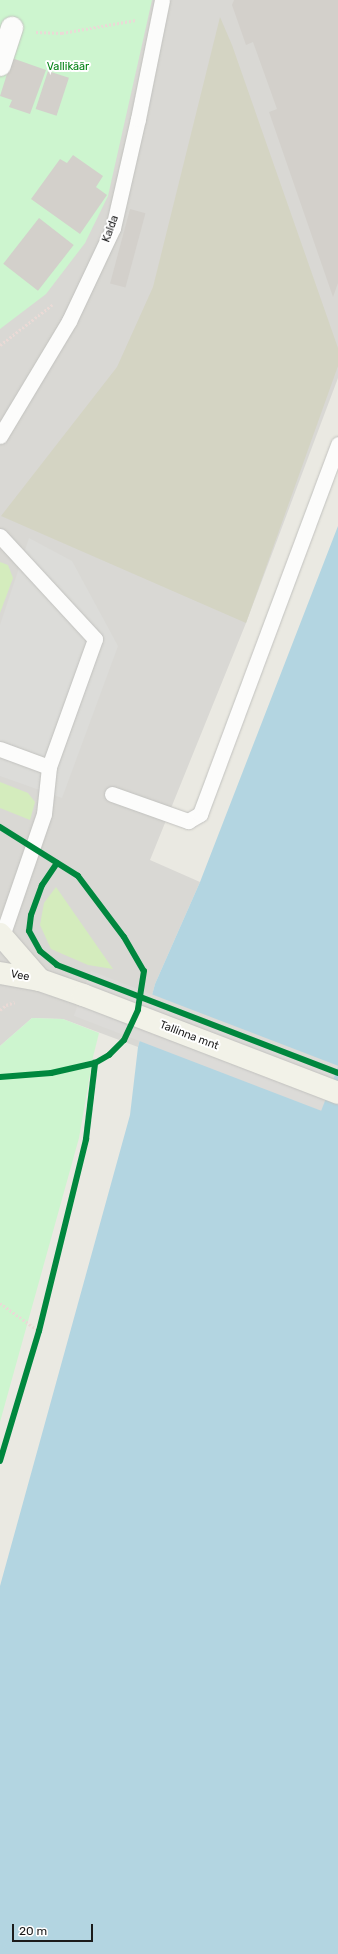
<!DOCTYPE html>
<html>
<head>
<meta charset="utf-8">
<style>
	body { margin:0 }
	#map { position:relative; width:338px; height:1954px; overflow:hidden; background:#eae9e2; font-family:Rubik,sans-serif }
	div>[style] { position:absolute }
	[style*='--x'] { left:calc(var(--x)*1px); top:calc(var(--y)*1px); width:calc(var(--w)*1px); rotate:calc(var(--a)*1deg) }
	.residential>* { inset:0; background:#d9d8d4 }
	.construction>* { inset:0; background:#d4d4c3 }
	.grass>* { inset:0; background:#d4ecbd }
	.park>* { inset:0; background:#cdf5cf }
	.parking>* { inset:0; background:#dcdcd9 }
	.water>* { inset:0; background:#b3d5e1 }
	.pier>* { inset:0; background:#dcdbd8; transform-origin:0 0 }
	.building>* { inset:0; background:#d3d0cb; transform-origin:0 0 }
	.path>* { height:2.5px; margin-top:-1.25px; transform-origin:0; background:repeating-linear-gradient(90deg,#eadad6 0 2px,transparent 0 4px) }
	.roads { filter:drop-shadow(0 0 1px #c2c2bf) drop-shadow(0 0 1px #c2c2bf) }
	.service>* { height:15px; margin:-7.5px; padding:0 7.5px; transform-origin:7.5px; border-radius:7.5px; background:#fcfcfb }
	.minor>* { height:22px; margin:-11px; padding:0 11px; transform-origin:11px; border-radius:11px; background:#fcfcfb }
	.secondary>* { height:22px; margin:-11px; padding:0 11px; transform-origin:11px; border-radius:11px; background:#f2f2e8 }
	.cycleway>* { height:6px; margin:-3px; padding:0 3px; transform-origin:3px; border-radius:3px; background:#00873e }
	span { translate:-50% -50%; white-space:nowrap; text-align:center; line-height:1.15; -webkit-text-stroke:4px #fff; paint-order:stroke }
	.park-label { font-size:11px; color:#028113 }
	.street-label { font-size:11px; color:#1b1b1b }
	.scale { position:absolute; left:12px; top:1924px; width:81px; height:18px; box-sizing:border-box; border:2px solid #1b1b1b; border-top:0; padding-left:5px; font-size:12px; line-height:14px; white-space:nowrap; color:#1b1b1b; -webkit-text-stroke:3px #fff; paint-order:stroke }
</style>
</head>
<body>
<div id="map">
	<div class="residential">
		<div style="clip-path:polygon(0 0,338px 0,338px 378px,246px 623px,150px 860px,200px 882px,155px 984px,138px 1047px,63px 1019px,32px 1018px,0 1046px)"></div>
	</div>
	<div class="construction">
		<div style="clip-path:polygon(220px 17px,232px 45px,338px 348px,338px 366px,246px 623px,1px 516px,117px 367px,153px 287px)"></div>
	</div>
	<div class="grass">
		<div style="clip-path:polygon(0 562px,8px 565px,13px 578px,0 613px)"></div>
		<div style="clip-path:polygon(0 782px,28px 793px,35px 802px,30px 820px,0 808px)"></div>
		<div style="clip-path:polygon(56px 887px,113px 969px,88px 965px,51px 949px,40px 925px,44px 903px)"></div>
	</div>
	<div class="park">
		<div style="clip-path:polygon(0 0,152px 0,108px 196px,85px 243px,46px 294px,0 329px)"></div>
		<div style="clip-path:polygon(32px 1018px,63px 1019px,99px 1033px,93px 1057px,79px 1138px,0 1422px,0 1046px)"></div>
	</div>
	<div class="parking">
		<div style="clip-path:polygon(29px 538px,72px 561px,118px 646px,62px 798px,0 776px,0 625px)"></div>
	</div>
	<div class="water">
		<div style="clip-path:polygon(338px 526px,338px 1954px,0 1954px,0 1586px,130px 1115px,138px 1047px,155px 984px,200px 882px)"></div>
	</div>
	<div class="pier">
		<div style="left:91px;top:971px;width:265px;height:48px;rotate:21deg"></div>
	</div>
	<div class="building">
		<div style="clip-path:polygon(234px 0,338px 0,338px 283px,333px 297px,269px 112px,277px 109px,253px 42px,246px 45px,232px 5px)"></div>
		<div style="clip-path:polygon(12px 58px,46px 70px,30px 114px,9px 107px,12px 100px,0 96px)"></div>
		<div style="left:48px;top:71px;width:22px;height:40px;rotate:18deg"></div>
		<div style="clip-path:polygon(73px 155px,103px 176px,96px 187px,107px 195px,80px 234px,31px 199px,60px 159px,67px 163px)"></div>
		<div style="left:130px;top:209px;width:16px;height:77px;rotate:15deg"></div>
		<div style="left:39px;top:218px;width:44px;height:58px;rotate:38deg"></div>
	</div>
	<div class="path">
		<div style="--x:36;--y:32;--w:26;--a:2"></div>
		<div style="--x:62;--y:33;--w:75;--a:-10"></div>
		<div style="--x:0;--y:345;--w:66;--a:-37.6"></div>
		<div style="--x:0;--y:1010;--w:8;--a:-40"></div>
		<div style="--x:6;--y:1005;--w:9;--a:-18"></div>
		<div style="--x:0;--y:1077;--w:51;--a:-4.5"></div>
		<div style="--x:51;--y:1073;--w:45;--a:-12.8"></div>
		<div style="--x:0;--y:1303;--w:48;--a:35.7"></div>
	</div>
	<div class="roads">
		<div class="service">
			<div style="--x:0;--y:436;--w:134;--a:-59"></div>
			<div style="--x:69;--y:321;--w:103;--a:-64.7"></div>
			<div style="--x:113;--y:228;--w:112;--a:-77.1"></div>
			<div style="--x:138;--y:119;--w:121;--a:-78.6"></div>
			<div style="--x:0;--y:536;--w:140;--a:47.3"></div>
			<div style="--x:95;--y:639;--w:136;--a:109.8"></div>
			<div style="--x:49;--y:767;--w:47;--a:96.1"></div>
			<div style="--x:44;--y:814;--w:129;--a:109"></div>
			<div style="--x:0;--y:749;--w:52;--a:20.2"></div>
			<div style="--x:112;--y:794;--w:81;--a:19.6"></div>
			<div style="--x:188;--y:821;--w:14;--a:-30"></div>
			<div style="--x:200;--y:814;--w:395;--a:-69.5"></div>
		</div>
		<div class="minor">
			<div style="--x:0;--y:65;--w:39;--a:-72"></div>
		</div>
		<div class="secondary">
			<div style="--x:0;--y:934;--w:61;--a:49"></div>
			<div style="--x:0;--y:973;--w:41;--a:9.9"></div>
			<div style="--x:40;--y:980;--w:46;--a:19.2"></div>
			<div style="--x:83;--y:995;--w:273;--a:21"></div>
		</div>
	</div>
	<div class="cycleway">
		<div style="--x:0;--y:827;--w:92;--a:32.1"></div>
		<div style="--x:78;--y:876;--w:76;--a:53"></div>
		<div style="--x:124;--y:937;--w:39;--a:60"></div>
		<div style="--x:144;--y:971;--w:39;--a:99"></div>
		<div style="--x:138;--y:1010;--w:33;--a:115"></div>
		<div style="--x:124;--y:1040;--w:21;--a:135"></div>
		<div style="--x:109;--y:1055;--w:16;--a:150"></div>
		<div style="--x:95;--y:1063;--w:45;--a:167.2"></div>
		<div style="--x:51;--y:1073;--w:51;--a:175.5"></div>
		<div style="--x:57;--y:863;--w:27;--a:124"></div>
		<div style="--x:42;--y:885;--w:32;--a:110"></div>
		<div style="--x:31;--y:915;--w:16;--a:97"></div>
		<div style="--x:29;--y:931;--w:23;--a:61"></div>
		<div style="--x:40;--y:951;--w:22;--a:39"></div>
		<div style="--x:57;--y:965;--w:301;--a:21"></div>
		<div style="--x:0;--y:1461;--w:136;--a:-73.3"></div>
		<div style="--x:39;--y:1331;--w:198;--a:-76.2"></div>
		<div style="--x:86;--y:1139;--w:77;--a:-83.2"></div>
	</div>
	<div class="park-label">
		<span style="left:68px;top:67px">Vallikäär</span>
	</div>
	<div class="street-label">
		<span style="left:111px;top:229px;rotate:-70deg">Kalda</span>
		<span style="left:20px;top:976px;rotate:10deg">Vee</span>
		<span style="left:189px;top:1036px;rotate:21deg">Tallinna mnt</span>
	</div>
	<div class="scale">20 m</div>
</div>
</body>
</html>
